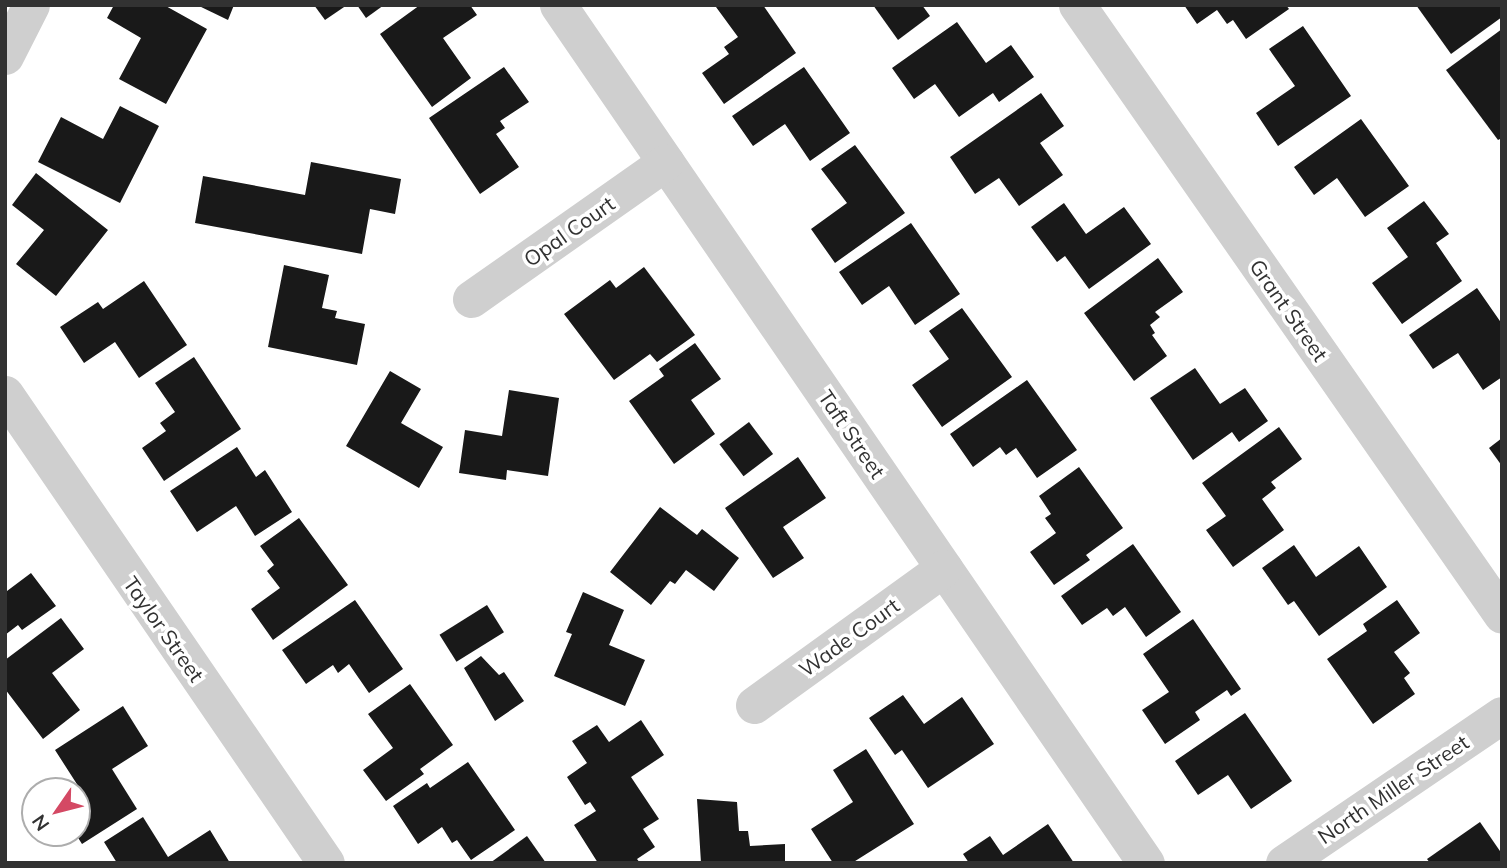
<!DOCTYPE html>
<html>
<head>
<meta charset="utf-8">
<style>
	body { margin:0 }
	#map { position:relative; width:1507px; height:868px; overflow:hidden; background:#fff; font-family:Mulish,sans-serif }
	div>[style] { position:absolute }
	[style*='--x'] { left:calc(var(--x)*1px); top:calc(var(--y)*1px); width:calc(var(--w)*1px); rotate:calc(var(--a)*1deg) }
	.building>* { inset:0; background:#191919; transform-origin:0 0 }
	.street>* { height:37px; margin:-18.5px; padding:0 18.5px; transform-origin:18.5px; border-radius:18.5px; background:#cfcfcf }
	span { translate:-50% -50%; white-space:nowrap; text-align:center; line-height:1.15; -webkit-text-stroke:7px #fff; paint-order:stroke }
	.street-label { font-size:21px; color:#323232 }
	.frame { position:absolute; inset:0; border:7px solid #323232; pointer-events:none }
	.north { position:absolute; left:21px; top:777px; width:70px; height:70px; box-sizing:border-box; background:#fff; border:2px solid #adadad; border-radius:50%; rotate:235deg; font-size:19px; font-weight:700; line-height:28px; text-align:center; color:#323232 }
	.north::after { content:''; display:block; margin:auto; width:24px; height:32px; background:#d44964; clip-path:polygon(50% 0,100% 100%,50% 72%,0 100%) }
</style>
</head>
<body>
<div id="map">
	<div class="building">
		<div style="clip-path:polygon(114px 5px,164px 5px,207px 29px,166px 104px,119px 79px,141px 38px,107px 18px)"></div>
		<div style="clip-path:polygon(197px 5px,234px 5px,228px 20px)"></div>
		<div style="clip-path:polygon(314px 5px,347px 5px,325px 20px)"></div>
		<div style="clip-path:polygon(357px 5px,384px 5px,366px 18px)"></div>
		<div style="clip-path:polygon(420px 5px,470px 5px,477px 15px,443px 38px,471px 78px,432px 107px,380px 34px)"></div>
		<div style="clip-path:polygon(719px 5px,763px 5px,796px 53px,724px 104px,702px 73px,729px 54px,724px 47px,738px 37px,716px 7px)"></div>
		<div style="clip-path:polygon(873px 5px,922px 5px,930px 16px,898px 40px)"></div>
		<div style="clip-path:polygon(1184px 5px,1286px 5px,1289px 9px,1246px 39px,1233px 20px,1227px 24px,1217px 10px,1197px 24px)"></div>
		<div style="clip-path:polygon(1416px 5px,1502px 5px,1502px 17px,1451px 54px)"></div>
		<div style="clip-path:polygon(957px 22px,986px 63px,1011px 45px,1034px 77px,999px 102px,993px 93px,959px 117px,935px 84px,914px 99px,892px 68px)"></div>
		<div style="clip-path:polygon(1303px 26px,1351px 96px,1278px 146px,1256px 113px,1295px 86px,1269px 49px)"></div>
		<div style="clip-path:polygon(1502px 29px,1502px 138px,1498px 140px,1446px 70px)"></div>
		<div style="clip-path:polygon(504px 67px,529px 102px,500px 121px,505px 128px,496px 134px,519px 167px,480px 194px,429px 118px)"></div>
		<div style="clip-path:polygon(804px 67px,850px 133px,810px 161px,785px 124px,753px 146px,732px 116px)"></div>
		<div style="clip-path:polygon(1041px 93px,1064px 126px,1040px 143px,1063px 175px,1019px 206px,999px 178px,975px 194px,950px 157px)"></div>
		<div style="clip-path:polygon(120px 106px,159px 126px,120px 203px,38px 162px,61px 117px,103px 139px)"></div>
		<div style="clip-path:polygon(1361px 119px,1409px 186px,1365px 217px,1337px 178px,1314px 195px,1294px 167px)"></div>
		<div style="clip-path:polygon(855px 145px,905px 213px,835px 263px,811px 229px,847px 203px,821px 169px)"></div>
		<div style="clip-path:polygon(311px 162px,401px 179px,395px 214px,370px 209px,362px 254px,195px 223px,203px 176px,305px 195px)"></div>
		<div style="clip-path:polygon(36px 173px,108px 230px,56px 296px,16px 264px,44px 230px,12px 205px)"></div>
		<div style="clip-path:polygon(1424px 201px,1449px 234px,1436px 243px,1462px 281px,1402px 324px,1372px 283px,1408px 257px,1387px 228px)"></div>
		<div style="clip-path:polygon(1064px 203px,1086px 234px,1124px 207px,1151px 244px,1089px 289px,1065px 256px,1057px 262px,1031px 227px)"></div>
		<div style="clip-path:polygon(911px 223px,960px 294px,915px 325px,889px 286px,862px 305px,839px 272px)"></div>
		<div style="clip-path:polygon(1158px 258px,1183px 292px,1155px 312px,1160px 317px,1150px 325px,1155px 333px,1152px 335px,1167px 356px,1134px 381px,1084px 313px)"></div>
		<div style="clip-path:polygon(284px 265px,329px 275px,322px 308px,337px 311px,335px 318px,365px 324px,357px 365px,268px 347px)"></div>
		<div style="clip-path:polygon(644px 267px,695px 335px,657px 362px,650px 354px,614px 380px,564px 314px,610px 280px,616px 288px)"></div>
		<div style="clip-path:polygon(144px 281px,187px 345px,139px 378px,115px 342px,84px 363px,60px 327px,98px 302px,103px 309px)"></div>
		<div style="clip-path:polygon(1477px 288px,1502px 324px,1502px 377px,1483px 390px,1458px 353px,1433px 369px,1409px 335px)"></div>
		<div style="clip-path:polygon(962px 308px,1012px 377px,942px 427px,912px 385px,949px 359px,929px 331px)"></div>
		<div style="clip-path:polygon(695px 343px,721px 379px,691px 400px,715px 434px,674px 464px,629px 401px,664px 376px,659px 369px)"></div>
		<div style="clip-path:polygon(194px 357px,241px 429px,164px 481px,142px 448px,166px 431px,160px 423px,175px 412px,155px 383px)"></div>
		<div style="clip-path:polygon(1195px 368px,1220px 404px,1245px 388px,1268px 421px,1239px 442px,1232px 432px,1193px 460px,1150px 398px)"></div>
		<div style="clip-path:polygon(390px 371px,421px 389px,401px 423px,443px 447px,419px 488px,346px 446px)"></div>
		<div style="clip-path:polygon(1027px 380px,1077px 450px,1037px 478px,1016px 448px,1006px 455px,1000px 447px,973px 467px,950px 434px)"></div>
		<div style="clip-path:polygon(509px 390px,559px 398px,548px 476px,507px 470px,506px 480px,459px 473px,465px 430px,502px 436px)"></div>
		<div style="left:749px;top:422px;width:40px;height:37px;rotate:53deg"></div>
		<div style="clip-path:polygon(1279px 427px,1302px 459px,1271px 482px,1276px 488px,1262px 499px,1284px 530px,1233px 567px,1206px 530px,1226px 516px,1202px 483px)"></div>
		<div style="clip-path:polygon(1502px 438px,1502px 466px,1489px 448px)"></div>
		<div style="clip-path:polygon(237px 447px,256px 477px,265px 470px,292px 512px,255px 536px,236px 506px,197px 532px,170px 491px)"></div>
		<div style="clip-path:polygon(798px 457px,826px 498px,783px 527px,804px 558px,773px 578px,725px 508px)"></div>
		<div style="clip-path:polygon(1079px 467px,1123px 528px,1086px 555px,1090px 560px,1054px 585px,1030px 552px,1056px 533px,1045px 518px,1051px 514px,1039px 496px)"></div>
		<div style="clip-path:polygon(660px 507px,697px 535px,702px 529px,739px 558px,714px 591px,686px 570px,675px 584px,670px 581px,651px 605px,610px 572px)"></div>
		<div style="clip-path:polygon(299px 518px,348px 585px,273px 640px,251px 609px,280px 588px,267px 571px,274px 565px,260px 546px)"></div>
		<div style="clip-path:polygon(1133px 544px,1181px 612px,1146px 637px,1125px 607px,1113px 616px,1107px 608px,1082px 625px,1061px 596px)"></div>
		<div style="clip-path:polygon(1294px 545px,1316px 577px,1359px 546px,1387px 587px,1319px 636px,1294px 601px,1288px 605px,1262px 568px)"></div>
		<div style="clip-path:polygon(31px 573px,56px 606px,22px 630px,18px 625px,5px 635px,5px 589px,7px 591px)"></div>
		<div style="clip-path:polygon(583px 592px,624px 610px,609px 645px,645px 660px,625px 706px,554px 676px,572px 634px,566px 632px)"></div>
		<div style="clip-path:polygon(355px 600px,403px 669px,369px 693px,349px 664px,338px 673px,333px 665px,306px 684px,282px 650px)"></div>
		<div style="clip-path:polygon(1397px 600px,1420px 633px,1394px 652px,1410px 673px,1404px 678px,1415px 694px,1373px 724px,1327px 659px,1367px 631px,1363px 624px)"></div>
		<div style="left:487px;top:605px;width:32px;height:56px;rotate:58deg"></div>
		<div style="clip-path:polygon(61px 618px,84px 649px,52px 673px,80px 710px,43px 739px,5px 689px,5px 660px)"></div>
		<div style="clip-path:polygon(1193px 619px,1241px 689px,1231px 696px,1227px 690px,1195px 712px,1200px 720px,1165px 744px,1142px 710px,1169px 692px,1143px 654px)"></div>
		<div style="clip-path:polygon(481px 656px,499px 675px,504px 672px,524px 701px,495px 721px,464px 668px)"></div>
		<div style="clip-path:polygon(410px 684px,453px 745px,420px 769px,424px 774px,386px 801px,363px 770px,393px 748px,368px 714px)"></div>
		<div style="clip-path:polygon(903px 695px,924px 724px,962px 697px,994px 744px,928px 788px,902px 750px,895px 755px,869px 718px)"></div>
		<div style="clip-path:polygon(123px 706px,148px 746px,112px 769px,137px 809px,82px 844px,75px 833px,77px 795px,82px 792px,55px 750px)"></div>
		<div style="clip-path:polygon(1245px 713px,1292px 781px,1251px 809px,1228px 775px,1198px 795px,1175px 761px)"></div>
		<div style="clip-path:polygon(641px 720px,664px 755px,631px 777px,659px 819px,643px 829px,655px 847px,637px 859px,640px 863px,598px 863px,574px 825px,596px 811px,590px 802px,585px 805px,567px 777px,587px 763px,572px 741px,597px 725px,609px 742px)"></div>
		<div style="clip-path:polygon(866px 749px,914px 824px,852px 863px,833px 863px,811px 829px,853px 802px,833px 770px)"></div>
		<div style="clip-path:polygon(468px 762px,515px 830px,471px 860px,457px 840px,452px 843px,442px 827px,418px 844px,393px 806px,427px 783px,430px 788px)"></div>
		<div style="clip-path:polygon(697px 799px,737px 802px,739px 831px,748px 831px,750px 846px,785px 844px,785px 863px,701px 863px)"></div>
		<div style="clip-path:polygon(143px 817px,168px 857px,210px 830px,230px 863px,117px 863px,104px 842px)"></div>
		<div style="clip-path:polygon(1480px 822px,1502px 854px,1502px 863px,1430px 863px,1427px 859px)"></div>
		<div style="clip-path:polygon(1048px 824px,1074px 863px,969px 863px,963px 854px,990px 836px,1003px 855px)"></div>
		<div style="clip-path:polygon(527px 836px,546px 863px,490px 863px)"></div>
	</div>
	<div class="street">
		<div style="--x:558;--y:5;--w:1040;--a:55.58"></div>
		<div style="--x:1077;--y:5;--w:743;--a:55.13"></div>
		<div style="--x:5;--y:56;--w:57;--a:-63"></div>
		<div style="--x:471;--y:299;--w:238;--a:-35.1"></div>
		<div style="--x:5;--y:394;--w:568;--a:55.61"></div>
		<div style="--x:754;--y:705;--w:234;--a:-35.8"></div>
		<div style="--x:1284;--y:863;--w:263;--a:-34.2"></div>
	</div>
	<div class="street-label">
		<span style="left:569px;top:231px;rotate:-35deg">Opal Court</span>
		<span style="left:1289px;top:310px;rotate:55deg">Grant Street</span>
		<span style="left:852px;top:434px;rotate:56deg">Taft Street</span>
		<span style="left:164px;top:629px;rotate:55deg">Taylor Street</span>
		<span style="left:849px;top:637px;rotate:-36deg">Wade Court</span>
		<span style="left:1393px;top:789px;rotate:-34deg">North Miller Street</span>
	</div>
	<div class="frame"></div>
	<div class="north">N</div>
</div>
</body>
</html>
